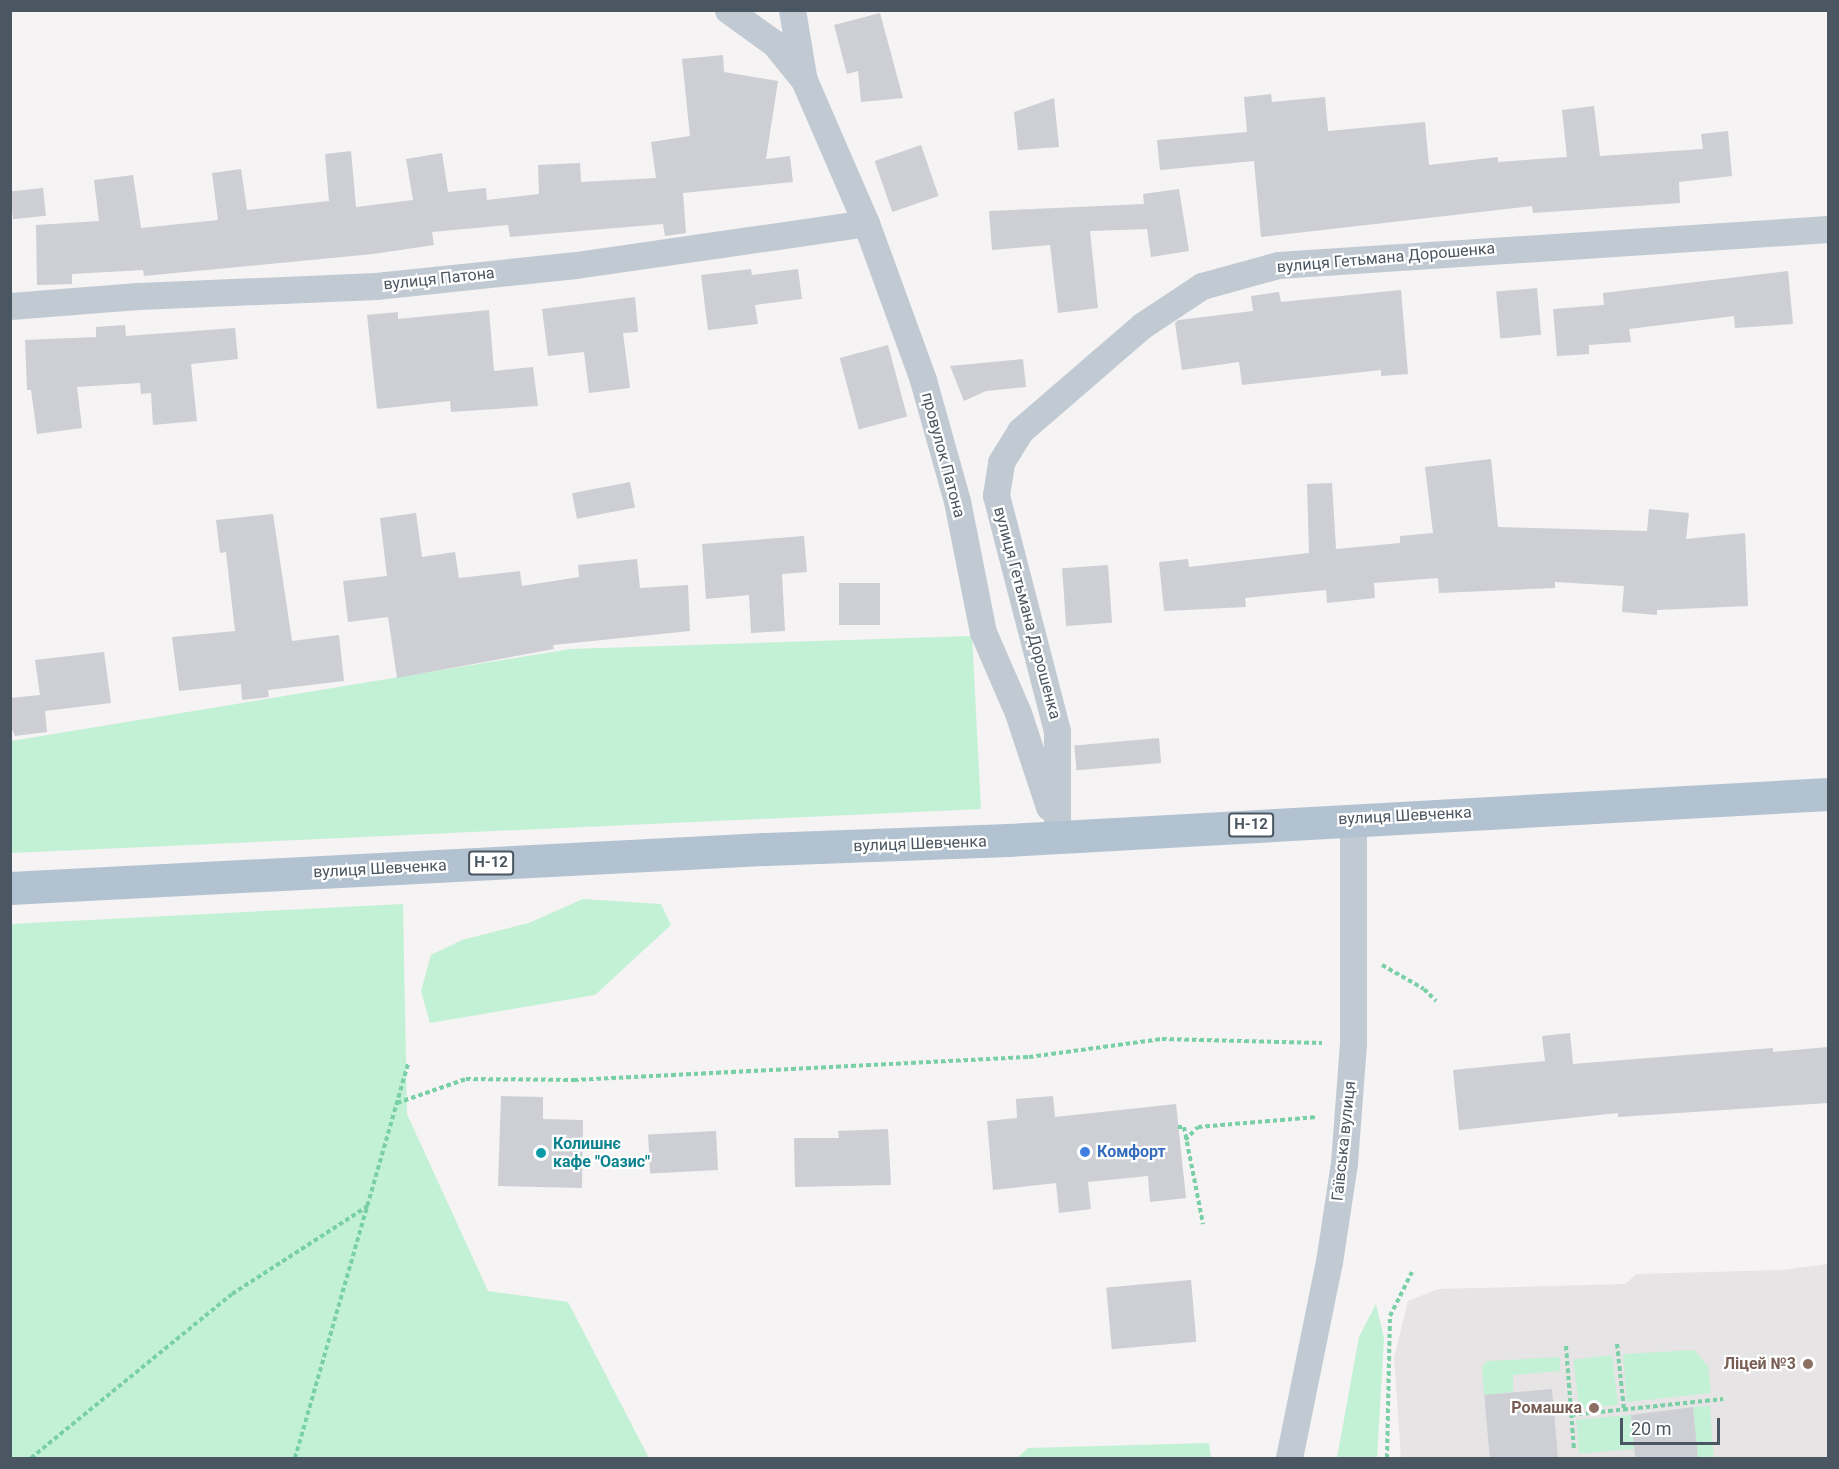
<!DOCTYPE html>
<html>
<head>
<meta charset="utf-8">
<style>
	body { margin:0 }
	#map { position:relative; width:1839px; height:1469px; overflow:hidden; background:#f5f3f3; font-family:Roboto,sans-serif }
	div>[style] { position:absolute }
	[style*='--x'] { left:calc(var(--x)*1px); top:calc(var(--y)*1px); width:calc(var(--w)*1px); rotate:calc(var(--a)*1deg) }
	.education>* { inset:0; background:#e6e4e5 }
	.green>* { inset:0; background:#c3f1d5; transform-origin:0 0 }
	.building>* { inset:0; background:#cdcfd5; transform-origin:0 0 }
	.path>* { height:4px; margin-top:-2px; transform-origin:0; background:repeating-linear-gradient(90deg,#7ad0a6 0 4.5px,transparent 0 7.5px) }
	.minor>* { height:27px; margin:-13.5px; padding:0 13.5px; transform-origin:13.5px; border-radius:13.5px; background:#c1cad2 }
	.primary>* { height:33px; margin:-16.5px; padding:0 16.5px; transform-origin:16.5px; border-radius:16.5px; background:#b3c2d1 }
	.dots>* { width:16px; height:16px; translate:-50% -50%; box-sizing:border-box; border:3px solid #fff; border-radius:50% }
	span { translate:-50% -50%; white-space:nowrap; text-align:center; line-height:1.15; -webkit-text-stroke:4.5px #fff; paint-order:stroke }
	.shield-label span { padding:2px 4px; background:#fff; border:2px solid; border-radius:4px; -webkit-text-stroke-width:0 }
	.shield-label { font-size:15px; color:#4a5661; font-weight:700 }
	.street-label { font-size:16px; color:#4a5661 }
	.culture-label { font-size:16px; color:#0d838f; font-weight:700 }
	.left { translate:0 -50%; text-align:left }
	.shop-label { font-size:16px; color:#366cbe; font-weight:700 }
	.education-label { font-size:16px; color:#785e54; font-weight:700 }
	.right { translate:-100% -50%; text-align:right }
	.frame { position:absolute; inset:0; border:12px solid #4a5661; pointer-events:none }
	.scale { position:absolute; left:1620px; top:1418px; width:100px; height:27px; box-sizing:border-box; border:3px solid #4a5661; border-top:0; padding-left:8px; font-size:18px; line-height:21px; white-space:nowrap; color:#4a5661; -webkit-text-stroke:4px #fff; paint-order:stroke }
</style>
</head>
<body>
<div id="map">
	<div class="education">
		<div style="clip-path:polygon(1828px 1264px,1828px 1458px,1401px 1458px,1394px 1357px,1408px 1301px,1438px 1289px,1625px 1284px,1637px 1274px,1781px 1270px)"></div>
	</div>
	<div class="green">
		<div style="clip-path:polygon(972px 636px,981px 809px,11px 853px,11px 741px,570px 649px)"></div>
		<div style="clip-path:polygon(583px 899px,661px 904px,671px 925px,595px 995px,430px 1023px,421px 991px,431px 955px,462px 940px,529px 923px)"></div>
		<div style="clip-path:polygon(403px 904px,407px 1114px,488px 1291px,568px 1302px,649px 1458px,11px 1458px,11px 924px)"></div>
		<div style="clip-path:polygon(1376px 1304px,1384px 1338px,1377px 1458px,1337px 1458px,1359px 1337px)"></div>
		<div style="clip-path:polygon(1694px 1350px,1708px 1366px,1711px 1393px,1627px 1402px,1623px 1354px)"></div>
		<div style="left:1612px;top:1355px;width:50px;height:39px;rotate:83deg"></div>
		<div style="clip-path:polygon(1560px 1357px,1560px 1371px,1513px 1375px,1513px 1392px,1484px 1395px,1482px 1366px,1488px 1361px)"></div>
		<div style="left:1710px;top:1406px;width:52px;height:17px;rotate:86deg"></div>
		<div style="left:1631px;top:1415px;width:34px;height:55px;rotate:85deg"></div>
		<div style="clip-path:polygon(1209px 1443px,1211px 1458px,1017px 1458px,1028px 1448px)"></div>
	</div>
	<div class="building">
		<div style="clip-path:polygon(880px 13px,903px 98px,861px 102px,858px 71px,847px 74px,834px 25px)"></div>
		<div style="clip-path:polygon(723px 55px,724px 72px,778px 81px,766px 159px,790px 156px,793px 182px,683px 193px,686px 233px,665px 236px,663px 224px,510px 237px,508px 225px,432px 232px,434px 245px,373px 254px,144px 276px,143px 270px,72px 274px,72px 284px,37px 285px,36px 225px,99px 221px,94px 180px,133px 175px,141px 228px,218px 220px,212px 173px,241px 169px,247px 210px,329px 201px,325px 154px,351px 151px,356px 207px,413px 200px,406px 159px,442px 153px,448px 192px,486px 188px,487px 200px,539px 194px,538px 165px,580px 163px,581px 182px,656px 178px,651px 142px,690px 136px,682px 59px)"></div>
		<div style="clip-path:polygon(1271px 94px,1272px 102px,1325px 97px,1328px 131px,1425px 122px,1429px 165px,1498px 157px,1498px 162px,1567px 157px,1562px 110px,1594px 106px,1600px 156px,1703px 149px,1701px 134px,1728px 131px,1732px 176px,1679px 182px,1680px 203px,1533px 213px,1532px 206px,1261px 237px,1254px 161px,1160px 170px,1157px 140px,1247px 132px,1244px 97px)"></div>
		<div style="clip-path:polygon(1054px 98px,1059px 147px,1018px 150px,1014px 112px)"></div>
		<div style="left:921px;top:145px;width:54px;height:49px;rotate:71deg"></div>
		<div style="left:43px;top:188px;width:28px;height:33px;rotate:84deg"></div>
		<div style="clip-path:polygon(1179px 189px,1189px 251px,1151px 257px,1147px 229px,1090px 231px,1098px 308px,1058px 313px,1050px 245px,992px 250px,989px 211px,1144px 204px,1143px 194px)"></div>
		<div style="clip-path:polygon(751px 269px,752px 275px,798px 269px,802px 299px,755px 305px,758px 324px,708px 330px,701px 275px)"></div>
		<div style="clip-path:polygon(1788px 271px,1793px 324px,1735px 328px,1734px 316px,1629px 329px,1631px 342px,1589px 345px,1589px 354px,1557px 356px,1553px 309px,1604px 305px,1603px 293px)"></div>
		<div style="left:1537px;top:288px;width:47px;height:41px;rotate:85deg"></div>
		<div style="clip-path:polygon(1401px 290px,1408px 374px,1381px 376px,1381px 370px,1242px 385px,1239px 362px,1182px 370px,1175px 323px,1178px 320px,1253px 311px,1251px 296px,1279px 292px,1281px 302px)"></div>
		<div style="clip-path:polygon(635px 297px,638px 332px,623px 333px,630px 388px,589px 393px,584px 352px,548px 356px,542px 309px)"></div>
		<div style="clip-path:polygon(489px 310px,494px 371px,533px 367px,538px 406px,451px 412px,450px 401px,377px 409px,367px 315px,398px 312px,398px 319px)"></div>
		<div style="clip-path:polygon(125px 325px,126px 336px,235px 328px,238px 359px,191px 364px,197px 421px,153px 425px,151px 393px,141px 394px,140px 383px,77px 387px,82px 428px,37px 434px,31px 390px,27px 390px,25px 340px,96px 337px,96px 327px)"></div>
		<div style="left:888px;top:345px;width:74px;height:50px;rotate:75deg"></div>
		<div style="clip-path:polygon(1023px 359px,1026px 387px,986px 391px,964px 401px,950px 366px)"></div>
		<div style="clip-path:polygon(1491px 459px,1498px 527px,1647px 531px,1649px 509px,1689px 513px,1686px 539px,1745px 533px,1748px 606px,1657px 610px,1657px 615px,1622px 612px,1624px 586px,1555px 582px,1555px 588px,1439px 593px,1438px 578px,1374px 583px,1375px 598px,1327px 603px,1326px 590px,1245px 598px,1246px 607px,1164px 611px,1159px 562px,1188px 559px,1189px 567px,1309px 553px,1307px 484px,1332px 483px,1336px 549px,1400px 543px,1400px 536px,1433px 533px,1425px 467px)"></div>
		<div style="left:630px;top:482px;width:26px;height:59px;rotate:79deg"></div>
		<div style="clip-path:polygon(416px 513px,422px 557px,455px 552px,459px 578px,520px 571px,522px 586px,579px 577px,578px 565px,637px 559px,640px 588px,688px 585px,690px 631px,553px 645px,554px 649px,397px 678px,388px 617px,348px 622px,343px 581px,387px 576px,380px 518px)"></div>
		<div style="clip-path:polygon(273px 514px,292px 641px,339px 635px,344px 681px,268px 690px,269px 697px,242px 700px,241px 684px,179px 691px,172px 637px,235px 631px,226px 552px,220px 553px,216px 520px)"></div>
		<div style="clip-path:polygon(804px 536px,807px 572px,782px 574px,785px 631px,751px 633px,749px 595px,706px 599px,702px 544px)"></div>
		<div style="left:1108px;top:565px;width:58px;height:46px;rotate:86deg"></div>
		<div style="left:880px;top:583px;width:42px;height:41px;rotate:90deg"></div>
		<div style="clip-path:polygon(104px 652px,111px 703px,45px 711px,47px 732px,15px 736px,10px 725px,10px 698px,40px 695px,35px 660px)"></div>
		<div style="left:1159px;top:738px;width:25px;height:85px;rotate:85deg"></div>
		<div style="clip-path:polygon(1570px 1033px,1573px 1064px,1773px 1048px,1773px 1052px,1828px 1047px,1828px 1103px,1618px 1117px,1618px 1113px,1459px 1130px,1453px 1070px,1545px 1061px,1542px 1036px)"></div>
		<div style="clip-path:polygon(501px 1096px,543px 1097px,543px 1119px,583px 1120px,582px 1188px,498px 1186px)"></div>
		<div style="clip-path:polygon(1053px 1096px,1055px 1117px,1176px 1104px,1186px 1198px,1150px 1202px,1148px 1176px,1088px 1182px,1091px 1209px,1059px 1213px,1056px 1183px,993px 1190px,987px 1121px,1017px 1118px,1016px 1099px)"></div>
		<div style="clip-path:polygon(888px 1129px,891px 1185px,795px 1187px,794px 1138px,839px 1138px,838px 1131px)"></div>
		<div style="left:716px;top:1131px;width:39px;height:68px;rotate:87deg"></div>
		<div style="left:1191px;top:1280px;width:62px;height:85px;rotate:85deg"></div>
		<div style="left:1552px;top:1389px;width:69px;height:68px;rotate:85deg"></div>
		<div style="clip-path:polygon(1693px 1407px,1698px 1458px,1635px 1458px,1631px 1415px)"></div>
	</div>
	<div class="path">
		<div style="--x:1382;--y:965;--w:48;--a:29.7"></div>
		<div style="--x:1424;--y:989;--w:17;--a:45"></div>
		<div style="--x:397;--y:1103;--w:73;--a:-19.2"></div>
		<div style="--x:466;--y:1079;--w:108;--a:0.5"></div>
		<div style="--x:574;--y:1080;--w:456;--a:-2.9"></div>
		<div style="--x:1029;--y:1057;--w:134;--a:-7.7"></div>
		<div style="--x:1162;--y:1039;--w:160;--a:1.4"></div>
		<div style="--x:1178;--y:1127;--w:6;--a:0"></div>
		<div style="--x:1184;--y:1127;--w:99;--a:78.9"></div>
		<div style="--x:1185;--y:1140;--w:18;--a:-45"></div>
		<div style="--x:1198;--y:1127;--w:119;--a:-4.8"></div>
		<div style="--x:1617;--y:1344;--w:66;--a:83.9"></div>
		<div style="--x:1566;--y:1346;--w:103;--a:85.6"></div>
		<div style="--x:1571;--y:1415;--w:153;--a:-6"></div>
		<div style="--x:31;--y:1458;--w:259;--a:-39.2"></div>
		<div style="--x:232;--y:1294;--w:162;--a:-32.9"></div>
		<div style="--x:295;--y:1458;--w:411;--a:-74"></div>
		<div style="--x:1387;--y:1458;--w:142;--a:-88.8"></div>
		<div style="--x:1390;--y:1316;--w:49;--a:-63.4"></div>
	</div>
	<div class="minor">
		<div style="--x:728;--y:10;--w:57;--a:35.7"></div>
		<div style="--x:774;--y:43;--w:48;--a:51"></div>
		<div style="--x:804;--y:80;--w:156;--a:66.6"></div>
		<div style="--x:866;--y:223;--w:167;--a:70"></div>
		<div style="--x:923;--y:380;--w:126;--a:74.3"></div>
		<div style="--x:957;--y:501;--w:134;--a:78.8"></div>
		<div style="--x:983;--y:632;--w:88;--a:66.6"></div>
		<div style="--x:1018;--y:713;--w:99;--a:71.7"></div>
		<div style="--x:792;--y:10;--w:67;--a:80.5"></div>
		<div style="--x:10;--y:306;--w:128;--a:-4.5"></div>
		<div style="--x:138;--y:296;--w:238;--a:-2.4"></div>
		<div style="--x:376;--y:286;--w:201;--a:-6"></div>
		<div style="--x:576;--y:265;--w:293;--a:-8.2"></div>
		<div style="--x:1057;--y:837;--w:106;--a:-90"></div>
		<div style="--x:1057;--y:731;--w:244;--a:-104.5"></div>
		<div style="--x:996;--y:495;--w:33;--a:-81"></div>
		<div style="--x:1001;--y:462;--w:36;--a:-58"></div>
		<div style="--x:1020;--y:431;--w:162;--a:-40.8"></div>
		<div style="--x:1143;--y:325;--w:71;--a:-33.5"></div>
		<div style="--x:1202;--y:286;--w:79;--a:-15.4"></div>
		<div style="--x:1278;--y:265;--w:551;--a:-3.74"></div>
		<div style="--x:1289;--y:1458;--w:200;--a:-78.5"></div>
		<div style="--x:1329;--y:1262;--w:100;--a:-81.4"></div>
		<div style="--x:1344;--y:1163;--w:121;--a:-85.7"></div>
		<div style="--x:1353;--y:1042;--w:223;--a:-90"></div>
	</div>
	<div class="primary">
		<div style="--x:10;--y:888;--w:756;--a:-2.96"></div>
		<div style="--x:765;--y:849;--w:243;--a:-2.1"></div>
		<div style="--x:1008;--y:840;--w:821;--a:-3.21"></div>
	</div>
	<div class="dots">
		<div style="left:1085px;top:1152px;background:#3f7fe0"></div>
		<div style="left:541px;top:1153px;background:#0f9aa8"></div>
		<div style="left:1808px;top:1364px;background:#8d6e63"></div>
		<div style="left:1594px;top:1408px;background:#8d6e63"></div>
	</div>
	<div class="shield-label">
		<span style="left:1251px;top:825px">Н-12</span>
		<span style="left:491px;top:863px">Н-12</span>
	</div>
	<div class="street-label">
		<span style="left:1386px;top:258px;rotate:-5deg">вулиця Гетьмана Дорошенка</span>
		<span style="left:439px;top:279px;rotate:-6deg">вулиця Патона</span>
		<span style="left:943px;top:455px;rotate:75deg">провулок Патона</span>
		<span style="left:1027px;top:613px;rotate:75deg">вулиця Гетьмана Дорошенка</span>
		<span style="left:1405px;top:816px;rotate:-3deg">вулиця Шевченка</span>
		<span style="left:920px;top:844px;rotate:-2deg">вулиця Шевченка</span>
		<span style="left:380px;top:869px;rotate:-3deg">вулиця Шевченка</span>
		<span style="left:1344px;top:1141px;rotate:-84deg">Гаївська вулиця</span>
	</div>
	<div class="culture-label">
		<span class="left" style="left:553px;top:1153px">Колишнє<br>кафе "Оазис"</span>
	</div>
	<div class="shop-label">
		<span class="left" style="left:1097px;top:1152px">Комфорт</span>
	</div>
	<div class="education-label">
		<span class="right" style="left:1796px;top:1364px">Ліцей №3</span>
		<span class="right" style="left:1582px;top:1408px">Ромашка</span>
	</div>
	<div class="frame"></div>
	<div class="scale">20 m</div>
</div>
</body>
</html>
